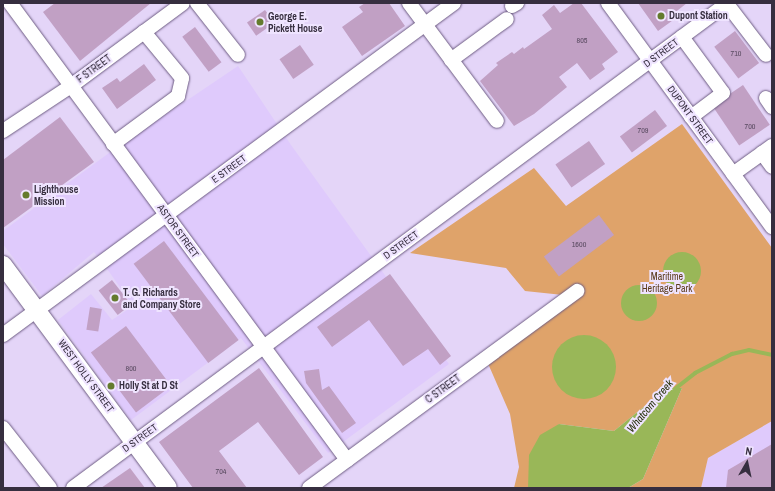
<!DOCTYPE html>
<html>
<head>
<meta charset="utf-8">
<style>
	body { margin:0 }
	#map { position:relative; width:775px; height:491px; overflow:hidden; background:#e4d5f8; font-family:"Archivo Narrow",sans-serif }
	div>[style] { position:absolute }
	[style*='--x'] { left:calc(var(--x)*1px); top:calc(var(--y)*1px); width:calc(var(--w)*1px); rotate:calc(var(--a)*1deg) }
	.built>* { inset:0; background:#dfcafc }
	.green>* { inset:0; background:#dfa36a }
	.water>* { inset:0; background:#99b758 }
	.round { border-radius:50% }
	.stream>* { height:4px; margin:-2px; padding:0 2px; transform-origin:2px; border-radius:2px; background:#99b758 }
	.building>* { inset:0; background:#c1a0c4; transform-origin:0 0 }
	.roads { filter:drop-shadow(0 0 1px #6e5d83) drop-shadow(0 0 1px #6e5d83) }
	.minor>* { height:14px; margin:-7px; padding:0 7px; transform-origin:7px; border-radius:7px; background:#fff }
	.major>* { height:18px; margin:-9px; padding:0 9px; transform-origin:9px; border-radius:9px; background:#fff }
	.dots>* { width:11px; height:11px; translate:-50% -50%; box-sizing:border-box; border:2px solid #efe4ff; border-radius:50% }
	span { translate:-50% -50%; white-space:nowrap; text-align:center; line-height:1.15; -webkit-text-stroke:4px #efe4ff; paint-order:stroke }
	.number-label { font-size:8px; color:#594a60 }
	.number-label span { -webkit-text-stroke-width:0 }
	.poi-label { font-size:10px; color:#362e3f; font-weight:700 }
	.left { translate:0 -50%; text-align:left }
	.street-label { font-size:10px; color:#362e3f }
	.park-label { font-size:10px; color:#5a3b1c }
	.water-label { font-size:11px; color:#263109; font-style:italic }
	.frame { position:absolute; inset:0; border:4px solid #362e3f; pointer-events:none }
	.north { position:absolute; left:727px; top:443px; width:40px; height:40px; -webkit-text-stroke:3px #efe4ff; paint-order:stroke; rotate:9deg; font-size:11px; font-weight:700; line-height:16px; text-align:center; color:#362e3f }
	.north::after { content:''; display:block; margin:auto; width:14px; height:18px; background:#362e3f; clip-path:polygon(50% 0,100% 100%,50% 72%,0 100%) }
</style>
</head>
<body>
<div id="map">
	<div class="built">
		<div style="clip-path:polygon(238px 66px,291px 145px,449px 364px,328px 453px,241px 338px,131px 420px,58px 320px,91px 294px,112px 320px,133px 306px,110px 273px,94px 252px,42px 296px,3px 244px,3px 231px,109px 153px)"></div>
		<div style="clip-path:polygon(772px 421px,772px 488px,701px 488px,708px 458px)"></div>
	</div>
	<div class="green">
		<div style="clip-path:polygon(682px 124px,772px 248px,772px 421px,708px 458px,701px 488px,628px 488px,643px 479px,682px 388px,667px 388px,614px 431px,559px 424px,528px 488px,514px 488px,519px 467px,510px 414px,483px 352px,563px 295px,525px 291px,506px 268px,410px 253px,534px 168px,566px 206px)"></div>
	</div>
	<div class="water">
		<div class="round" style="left:663px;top:252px;width:38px;height:38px"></div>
		<div class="round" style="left:621px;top:285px;width:36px;height:36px"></div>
		<div class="round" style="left:552px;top:335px;width:64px;height:64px"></div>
		<div style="clip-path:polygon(667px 388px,682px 388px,643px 479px,628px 488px,528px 488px,529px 455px,540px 435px,559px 424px,614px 431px)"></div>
	</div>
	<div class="stream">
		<div style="--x:671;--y:392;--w:31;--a:-38"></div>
		<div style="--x:695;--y:373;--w:42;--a:-27.2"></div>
		<div style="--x:732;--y:354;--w:17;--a:-13"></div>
		<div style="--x:749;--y:350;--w:24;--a:12"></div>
	</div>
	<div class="building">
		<div style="clip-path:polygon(55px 3px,151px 3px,80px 61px,43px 12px)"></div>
		<div style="clip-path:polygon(365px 3px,389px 3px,405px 26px,362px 56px,342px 27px,363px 12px,359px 7px)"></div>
		<div style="clip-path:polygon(574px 3px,581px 3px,618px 52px,602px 64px,605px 69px,590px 80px,577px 63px,559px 77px,567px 87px,534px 114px,514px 126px,480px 81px,498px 65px,496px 63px,512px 52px,514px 54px,523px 47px,524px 49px,552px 29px,542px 15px,554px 5px,560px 13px)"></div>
		<div style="clip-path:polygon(638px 3px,687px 3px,673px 14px,676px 18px,658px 31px)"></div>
		<div style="left:265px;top:10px;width:16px;height:22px;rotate:55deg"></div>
		<div style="left:195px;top:27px;width:44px;height:16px;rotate:53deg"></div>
		<div style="left:735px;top:31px;width:40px;height:26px;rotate:53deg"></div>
		<div style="left:300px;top:45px;width:24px;height:25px;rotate:55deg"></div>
		<div style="clip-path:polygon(144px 64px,156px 80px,117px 109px,102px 88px,117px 78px,120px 82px)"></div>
		<div style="left:743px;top:85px;width:48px;height:37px;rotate:56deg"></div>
		<div style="left:655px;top:110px;width:20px;height:44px;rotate:53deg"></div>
		<div style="clip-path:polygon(60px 117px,94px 162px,3px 228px,3px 160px)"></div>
		<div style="left:589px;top:141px;width:28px;height:41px;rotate:55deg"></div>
		<div style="left:599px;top:215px;width:25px;height:69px;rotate:53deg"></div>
		<div style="left:164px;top:241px;width:124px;height:38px;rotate:53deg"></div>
		<div style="clip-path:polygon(390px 274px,451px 356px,440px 365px,428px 349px,403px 366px,369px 320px,332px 347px,317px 327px)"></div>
		<div style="left:112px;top:280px;width:31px;height:17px;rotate:52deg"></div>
		<div style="left:90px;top:307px;width:12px;height:23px;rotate:9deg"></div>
		<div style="left:126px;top:326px;width:75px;height:44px;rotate:53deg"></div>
		<div style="clip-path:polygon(259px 368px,323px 457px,299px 475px,258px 422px,219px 451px,247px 488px,193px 488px,159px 442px)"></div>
		<div style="clip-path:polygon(319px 369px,322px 390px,329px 386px,356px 423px,342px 433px,306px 383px,304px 371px)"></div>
		<div style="clip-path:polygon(772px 444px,772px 488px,726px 488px,728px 470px)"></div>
		<div style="clip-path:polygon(130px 468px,145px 488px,101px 488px)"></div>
	</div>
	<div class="roads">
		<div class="minor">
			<div style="--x:10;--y:3;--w:568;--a:53.59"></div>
			<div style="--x:197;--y:3;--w:66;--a:51.7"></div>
			<div style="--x:409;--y:3;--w:147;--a:53.3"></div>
			<div style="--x:608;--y:3;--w:278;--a:53.8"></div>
			<div style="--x:727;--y:4;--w:64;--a:52.6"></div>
			<div style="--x:512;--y:6;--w:6;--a:-31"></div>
			<div style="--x:682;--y:37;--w:69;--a:53.8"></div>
			<div style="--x:723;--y:93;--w:40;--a:143"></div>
			<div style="--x:451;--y:60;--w:69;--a:-36.2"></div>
			<div style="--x:766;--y:98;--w:11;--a:56"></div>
			<div style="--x:3;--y:131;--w:82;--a:-33.5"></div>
			<div style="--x:71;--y:86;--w:139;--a:-36.5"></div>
			<div style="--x:113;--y:144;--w:81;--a:-36.4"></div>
			<div style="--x:178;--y:96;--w:18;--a:-77"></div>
			<div style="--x:182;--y:78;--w:60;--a:-129.6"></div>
			<div style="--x:762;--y:153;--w:17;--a:54"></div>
			<div style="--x:733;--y:174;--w:48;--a:-35.7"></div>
			<div style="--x:3;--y:335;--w:560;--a:-36.36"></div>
			<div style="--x:3;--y:428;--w:76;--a:51.9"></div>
			<div style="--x:73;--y:488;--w:815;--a:-36.52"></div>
			<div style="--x:309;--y:488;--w:333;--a:-36.3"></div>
		</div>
		<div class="major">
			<div style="--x:3;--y:265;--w:277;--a:53.5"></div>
		</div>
	</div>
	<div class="dots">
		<div style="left:661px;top:16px;background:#647b2d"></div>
		<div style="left:260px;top:22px;background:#647b2d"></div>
		<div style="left:26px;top:195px;background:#647b2d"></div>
		<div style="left:115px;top:298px;background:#647b2d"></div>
		<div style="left:111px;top:386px;background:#647b2d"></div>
	</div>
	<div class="number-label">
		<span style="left:582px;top:41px">805</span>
		<span style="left:736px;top:54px">710</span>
		<span style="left:750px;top:127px">700</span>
		<span style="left:643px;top:131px">709</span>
		<span style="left:579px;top:245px">1600</span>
		<span style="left:131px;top:369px">800</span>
		<span style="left:221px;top:472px">704</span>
	</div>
	<div class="poi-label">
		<span class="left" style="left:268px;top:22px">George E.<br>Pickett House</span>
		<span class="left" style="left:669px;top:16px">Dupont Station</span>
		<span class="left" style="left:34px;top:195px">Lighthouse<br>Mission</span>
		<span class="left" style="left:123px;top:298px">T. G. Richards<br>and Company Store</span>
		<span class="left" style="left:119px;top:386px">Holly St at D St</span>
	</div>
	<div class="street-label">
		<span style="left:661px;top:53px;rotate:-37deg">D STREET</span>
		<span style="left:94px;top:69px;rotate:-36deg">F STREET</span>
		<span style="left:690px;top:115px;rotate:54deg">DUPONT STREET</span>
		<span style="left:229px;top:169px;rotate:-36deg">E STREET</span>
		<span style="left:178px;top:231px;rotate:54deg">ASTOR STREET</span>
		<span style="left:401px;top:245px;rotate:-36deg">D STREET</span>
		<span style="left:86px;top:376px;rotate:54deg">WEST HOLLY STREET</span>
		<span style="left:443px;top:389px;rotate:-36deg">C STREET</span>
		<span style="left:140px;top:438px;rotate:-36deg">D STREET</span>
	</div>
	<div class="park-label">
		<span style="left:667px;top:282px">Maritime<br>Heritage Park</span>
	</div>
	<div class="water-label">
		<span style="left:650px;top:406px;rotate:-50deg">Whatcom Creek</span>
	</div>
	<div class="frame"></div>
	<div class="north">N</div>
</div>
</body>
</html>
